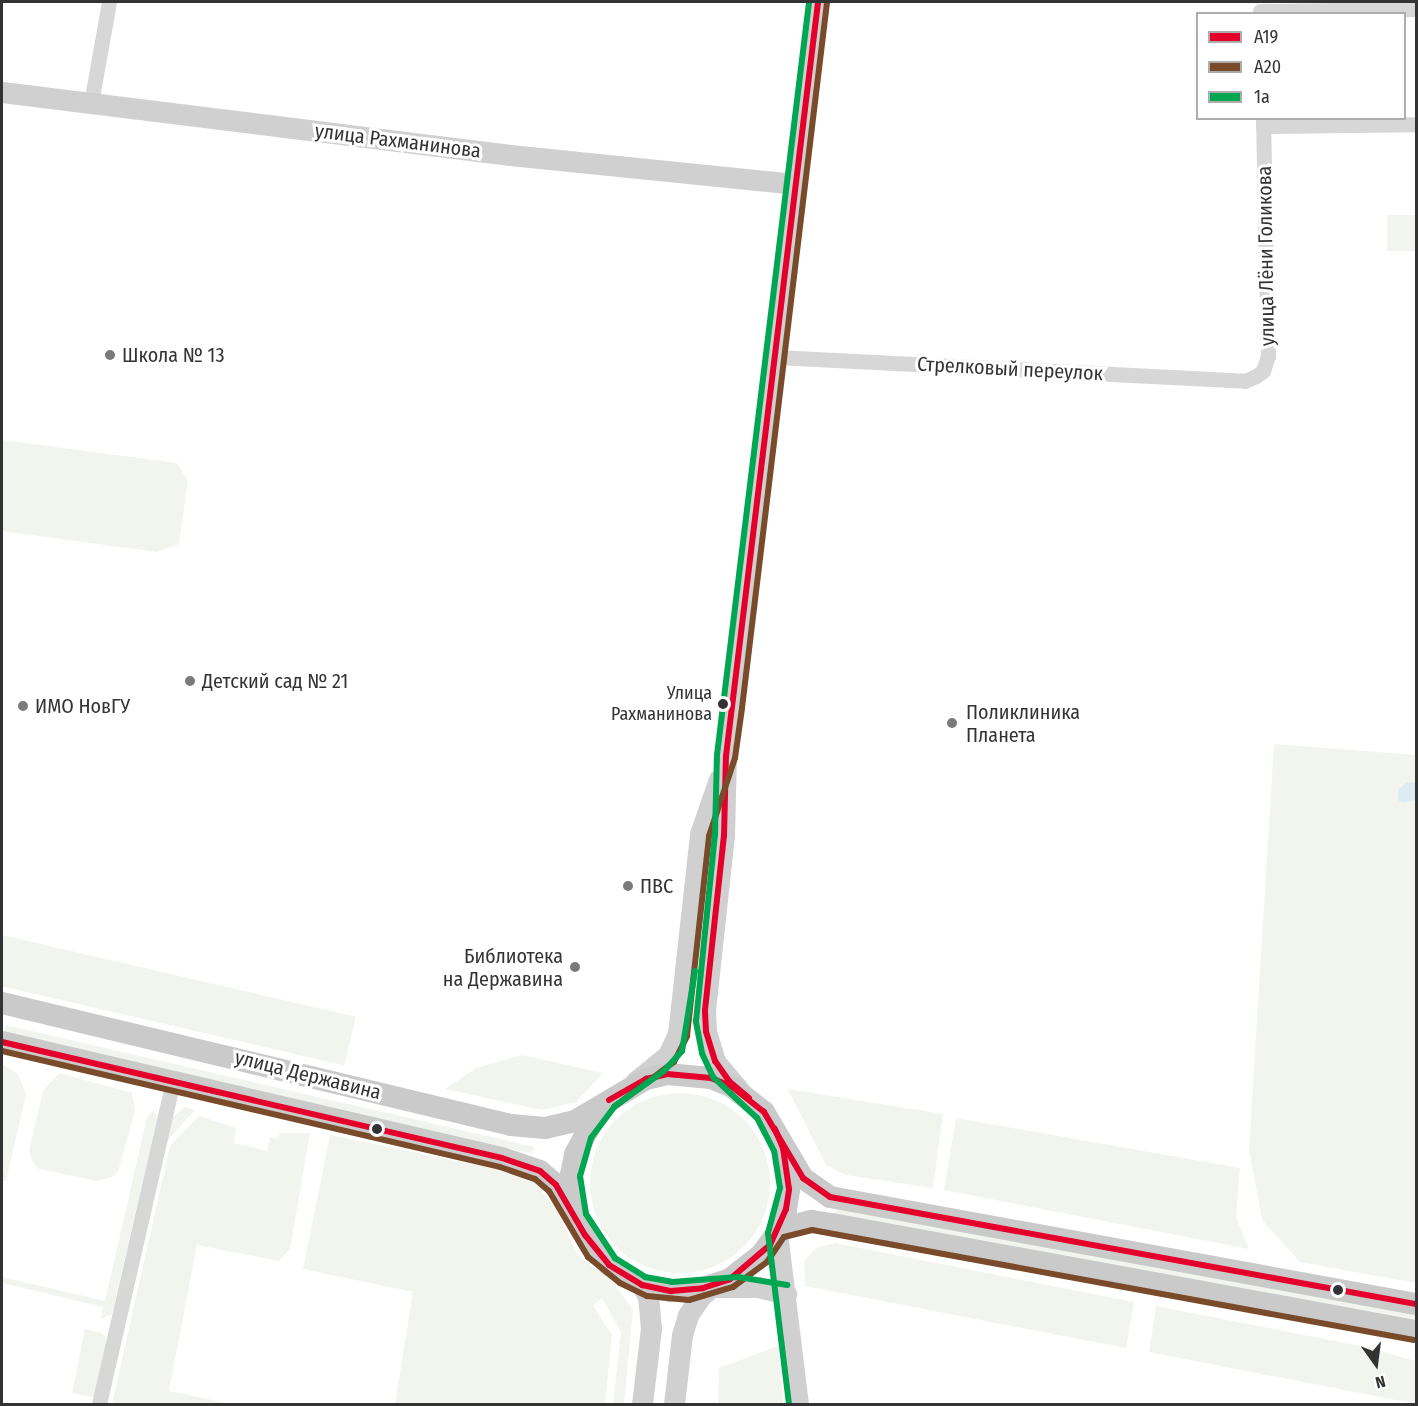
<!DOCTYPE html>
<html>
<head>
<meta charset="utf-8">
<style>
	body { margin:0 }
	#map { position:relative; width:1418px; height:1406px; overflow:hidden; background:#fff; font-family:"Fira Sans Condensed",sans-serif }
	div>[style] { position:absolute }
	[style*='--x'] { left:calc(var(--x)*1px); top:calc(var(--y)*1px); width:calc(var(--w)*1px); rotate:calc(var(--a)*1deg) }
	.green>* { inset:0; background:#f1f5ed; transform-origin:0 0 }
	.round { border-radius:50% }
	.water>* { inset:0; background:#ddebf3 }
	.street>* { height:15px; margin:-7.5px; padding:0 7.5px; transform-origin:7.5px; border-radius:7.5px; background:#d7d7d7 }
	.secondary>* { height:21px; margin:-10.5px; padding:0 10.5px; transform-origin:10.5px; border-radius:10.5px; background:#d0d0d0 }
	.primary>* { height:22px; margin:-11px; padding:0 11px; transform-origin:11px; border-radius:11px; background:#cacaca }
	.bus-1>* { height:6px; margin:-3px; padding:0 3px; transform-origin:3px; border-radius:3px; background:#e4002b }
	.bus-2>* { height:6px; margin:-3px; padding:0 3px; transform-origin:3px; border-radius:3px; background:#7a4b2a }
	.bus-3>* { height:6px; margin:-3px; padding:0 3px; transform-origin:3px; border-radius:3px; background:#00a651 }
	.dots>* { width:16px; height:16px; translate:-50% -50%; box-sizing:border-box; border:3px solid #fff; border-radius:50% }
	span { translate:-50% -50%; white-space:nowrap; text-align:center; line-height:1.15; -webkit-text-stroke:6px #fff; paint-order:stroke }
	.bus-label { font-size:18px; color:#333 }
	.right { translate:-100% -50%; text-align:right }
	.street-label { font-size:20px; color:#333 }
	.poi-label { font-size:20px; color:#333 }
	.left { translate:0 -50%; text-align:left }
	.frame { position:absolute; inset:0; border:3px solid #333; pointer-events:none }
	.legend { position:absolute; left:1196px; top:12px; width:210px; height:108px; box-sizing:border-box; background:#fff; border:2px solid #adadad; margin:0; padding:8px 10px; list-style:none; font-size:18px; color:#333 }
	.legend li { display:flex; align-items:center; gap:12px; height:30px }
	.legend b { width:30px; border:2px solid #adadad }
	.north { position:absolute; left:1346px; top:1334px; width:60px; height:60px; -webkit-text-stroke:4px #fff; paint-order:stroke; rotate:166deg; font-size:16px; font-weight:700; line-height:24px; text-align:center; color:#333 }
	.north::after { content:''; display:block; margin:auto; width:21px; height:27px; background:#333; clip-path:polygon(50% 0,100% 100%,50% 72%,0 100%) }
</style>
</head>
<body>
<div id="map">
	<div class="green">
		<div style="left:1387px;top:215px;width:29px;height:36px"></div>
		<div style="clip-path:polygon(2px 440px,177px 463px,188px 481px,179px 544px,157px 552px,2px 531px)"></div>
		<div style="clip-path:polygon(1274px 744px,1416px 755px,1416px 1283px,1300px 1262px,1262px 1220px,1249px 1149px)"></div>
		<div style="left:2px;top:935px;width:363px;height:50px;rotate:13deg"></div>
		<div style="left:6px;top:1025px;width:542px;height:7px;rotate:13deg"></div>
		<div style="clip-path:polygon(522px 1055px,603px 1073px,576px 1102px,542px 1110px,445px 1089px,476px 1068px)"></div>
		<div style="clip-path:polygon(2px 1064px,18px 1074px,26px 1094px,6px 1181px,2px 1181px)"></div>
		<div style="clip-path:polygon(59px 1073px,132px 1093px,135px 1110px,118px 1172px,110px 1178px,97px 1181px,39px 1169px,33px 1163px,29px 1150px,43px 1091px)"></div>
		<div style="clip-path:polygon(788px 1089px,943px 1114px,933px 1188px,846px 1175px,826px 1165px)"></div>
		<div class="round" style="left:590px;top:1093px;width:180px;height:180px"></div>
		<div style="clip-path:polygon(185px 1107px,195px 1110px,165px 1143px,172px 1118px)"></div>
		<div style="clip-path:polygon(154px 1110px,157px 1119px,112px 1314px,101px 1319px,103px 1307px,2px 1283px,2px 1277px,105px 1301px,147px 1117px)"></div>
		<div style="clip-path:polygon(199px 1116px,236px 1128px,234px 1143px,267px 1151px,270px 1137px,278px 1139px,280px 1133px,310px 1133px,290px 1249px,279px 1261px,197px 1245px,169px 1391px,231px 1404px,112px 1404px,170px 1146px)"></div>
		<div style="clip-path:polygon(956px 1118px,1240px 1168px,1236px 1217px,1249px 1249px,944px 1190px)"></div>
		<div style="clip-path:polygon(330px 1135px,529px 1176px,556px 1209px,578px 1255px,612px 1281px,633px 1310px,624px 1404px,613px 1404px,621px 1332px,602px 1298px,593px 1306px,612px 1335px,605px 1404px,395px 1404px,413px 1292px,303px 1269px)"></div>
		<div style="left:837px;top:1206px;width:589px;height:11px;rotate:10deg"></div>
		<div style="clip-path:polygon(835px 1243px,1134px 1302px,1126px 1348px,805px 1286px,804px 1261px,816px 1248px)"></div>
		<div style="clip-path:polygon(1156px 1306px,1365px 1347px,1416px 1361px,1416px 1404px,1149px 1352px)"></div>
		<div style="clip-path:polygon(85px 1329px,102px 1333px,108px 1342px,96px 1398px,72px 1393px)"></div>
		<div style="clip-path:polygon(778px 1346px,783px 1404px,718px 1404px,719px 1368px)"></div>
	</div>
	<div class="water">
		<div style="clip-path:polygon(1416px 782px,1416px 800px,1402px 803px,1398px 800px,1399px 789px,1406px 783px)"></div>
	</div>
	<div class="street">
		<div style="--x:1260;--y:11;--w:156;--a:-0.7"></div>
		<div style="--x:91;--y:103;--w:103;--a:-79.9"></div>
		<div style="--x:1263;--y:126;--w:153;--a:-0.7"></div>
		<div style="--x:776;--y:357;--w:470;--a:2.9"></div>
		<div style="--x:1245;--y:381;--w:12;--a:-24"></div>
		<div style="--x:1256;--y:376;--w:9;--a:-36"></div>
		<div style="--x:1263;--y:371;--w:16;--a:-72"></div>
		<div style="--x:1268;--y:356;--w:238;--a:-91.2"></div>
		<div style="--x:99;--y:1404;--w:330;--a:-77.1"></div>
	</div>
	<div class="secondary">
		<div style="--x:2;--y:92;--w:512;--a:7.07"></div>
		<div style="--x:510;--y:155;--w:286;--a:5.8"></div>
		<div style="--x:635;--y:1082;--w:43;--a:-39.3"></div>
		<div style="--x:668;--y:1055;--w:23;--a:-65"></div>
		<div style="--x:678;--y:1034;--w:201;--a:-83.7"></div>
		<div style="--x:700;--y:834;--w:58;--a:-70.9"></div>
		<div style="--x:739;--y:1090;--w:38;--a:-130"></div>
		<div style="--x:715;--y:1061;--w:31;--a:-107"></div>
		<div style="--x:706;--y:1031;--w:21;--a:-93"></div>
		<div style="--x:705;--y:1010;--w:175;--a:-83.8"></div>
		<div style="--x:724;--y:836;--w:80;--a:-88.6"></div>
		<div style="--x:726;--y:756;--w:760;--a:-83.04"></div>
		<div style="--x:777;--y:1233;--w:172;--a:83"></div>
		<div style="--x:642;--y:1404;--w:76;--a:-83.2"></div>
		<div style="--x:651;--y:1329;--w:32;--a:-95"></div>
		<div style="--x:648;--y:1297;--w:13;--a:-117"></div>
		<div style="--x:674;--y:1404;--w:69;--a:-83.4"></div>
		<div style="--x:682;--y:1335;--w:21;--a:-73"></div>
		<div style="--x:688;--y:1315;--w:22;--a:-56"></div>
		<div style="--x:700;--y:1297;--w:15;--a:-42"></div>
		<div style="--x:711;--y:1287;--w:47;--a:0"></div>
		<div style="--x:758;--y:1287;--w:29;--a:14"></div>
	</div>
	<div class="primary">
		<div style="--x:2;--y:1003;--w:523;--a:13.48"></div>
		<div style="--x:511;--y:1125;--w:34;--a:5"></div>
		<div style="--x:545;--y:1128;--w:31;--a:-13"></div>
		<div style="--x:575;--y:1121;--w:82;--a:-30.6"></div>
		<div style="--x:646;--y:1079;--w:22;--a:-13"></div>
		<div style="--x:667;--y:1074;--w:44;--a:5.2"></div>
		<div style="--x:711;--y:1078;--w:22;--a:22"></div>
		<div style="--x:731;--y:1086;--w:42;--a:38.2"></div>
		<div style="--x:764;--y:1112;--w:77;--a:59.4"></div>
		<div style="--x:803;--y:1178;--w:33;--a:35"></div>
		<div style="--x:830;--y:1197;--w:596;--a:10.35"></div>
		<div style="--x:2;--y:1042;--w:513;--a:13.06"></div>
		<div style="--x:502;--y:1158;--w:40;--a:18.9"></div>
		<div style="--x:540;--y:1171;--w:21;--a:41"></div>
		<div style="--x:556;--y:1185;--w:58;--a:59.9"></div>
		<div style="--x:585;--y:1235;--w:38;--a:51"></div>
		<div style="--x:609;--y:1265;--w:39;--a:31"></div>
		<div style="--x:642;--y:1285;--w:30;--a:12"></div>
		<div style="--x:671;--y:1291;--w:32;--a:-5"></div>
		<div style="--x:703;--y:1288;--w:28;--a:-18"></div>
		<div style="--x:730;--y:1279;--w:39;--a:-38"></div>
		<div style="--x:761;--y:1255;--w:27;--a:-54"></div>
		<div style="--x:777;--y:1233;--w:26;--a:-69"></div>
		<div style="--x:786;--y:1209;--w:20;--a:-81"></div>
		<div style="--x:789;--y:1189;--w:33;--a:-97"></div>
		<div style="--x:575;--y:1210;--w:35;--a:-97"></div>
		<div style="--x:571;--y:1175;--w:21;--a:-79"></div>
		<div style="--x:575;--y:1154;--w:48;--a:-61.3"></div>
		<div style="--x:779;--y:1229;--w:34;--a:-14"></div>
		<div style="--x:812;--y:1221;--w:20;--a:9"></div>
		<div style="--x:832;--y:1224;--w:594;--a:10.38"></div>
	</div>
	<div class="bus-1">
		<div style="--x:2;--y:1042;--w:513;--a:13.06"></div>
		<div style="--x:502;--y:1158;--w:40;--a:18.9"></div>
		<div style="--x:540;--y:1171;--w:21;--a:41"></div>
		<div style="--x:556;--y:1185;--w:58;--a:59.9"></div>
		<div style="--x:585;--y:1235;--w:38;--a:51"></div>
		<div style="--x:609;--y:1265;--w:39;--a:31"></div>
		<div style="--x:642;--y:1285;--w:30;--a:12"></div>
		<div style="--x:671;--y:1291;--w:32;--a:-5"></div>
		<div style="--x:703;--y:1288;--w:28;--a:-18"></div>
		<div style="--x:730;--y:1279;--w:52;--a:-40.4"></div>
		<div style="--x:770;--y:1245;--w:39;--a:-66"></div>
		<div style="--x:786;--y:1209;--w:20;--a:-81"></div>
		<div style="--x:789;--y:1189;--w:41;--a:-98.3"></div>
		<div style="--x:783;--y:1148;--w:21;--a:-113"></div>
		<div style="--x:749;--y:1098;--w:26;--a:-140"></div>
		<div style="--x:729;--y:1081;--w:24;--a:-125"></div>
		<div style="--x:715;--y:1061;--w:31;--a:-107"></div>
		<div style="--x:706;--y:1031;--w:21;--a:-93"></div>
		<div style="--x:705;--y:1010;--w:175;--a:-83.8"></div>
		<div style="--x:724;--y:836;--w:80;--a:-88.6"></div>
		<div style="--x:726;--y:756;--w:760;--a:-83.04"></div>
		<div style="--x:609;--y:1100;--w:43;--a:-29.6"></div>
		<div style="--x:646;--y:1079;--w:22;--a:-13"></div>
		<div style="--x:667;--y:1074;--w:44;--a:5.2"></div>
		<div style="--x:711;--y:1078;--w:22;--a:22"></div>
		<div style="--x:731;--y:1086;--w:42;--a:38.2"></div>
		<div style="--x:764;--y:1112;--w:77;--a:59.4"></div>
		<div style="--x:803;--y:1178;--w:33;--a:35"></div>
		<div style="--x:830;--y:1197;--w:596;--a:10.35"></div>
	</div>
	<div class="bus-2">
		<div style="--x:2;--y:1051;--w:511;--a:13.11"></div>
		<div style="--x:500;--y:1167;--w:37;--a:19"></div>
		<div style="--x:535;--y:1179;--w:18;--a:41"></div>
		<div style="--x:549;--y:1191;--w:77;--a:59.4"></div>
		<div style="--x:588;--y:1257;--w:41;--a:39.1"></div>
		<div style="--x:620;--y:1283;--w:30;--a:26"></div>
		<div style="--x:647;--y:1296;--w:42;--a:5.4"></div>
		<div style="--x:689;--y:1300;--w:46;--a:-16.5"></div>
		<div style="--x:733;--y:1287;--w:42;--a:-36.3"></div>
		<div style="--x:767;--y:1262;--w:30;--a:-56"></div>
		<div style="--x:784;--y:1237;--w:29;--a:-14"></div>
		<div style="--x:812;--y:1230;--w:612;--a:10.36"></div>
		<div style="--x:614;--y:1107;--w:75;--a:-36.9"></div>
		<div style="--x:674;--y:1062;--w:29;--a:-63"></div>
		<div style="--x:687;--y:1036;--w:201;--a:-83.7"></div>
		<div style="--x:709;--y:836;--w:82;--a:-71.6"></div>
		<div style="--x:735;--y:758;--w:50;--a:-82"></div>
		<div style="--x:742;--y:708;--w:710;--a:-83.13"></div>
	</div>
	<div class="bus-3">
		<div style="--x:695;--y:971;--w:81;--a:99.2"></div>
		<div style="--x:682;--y:1051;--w:27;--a:132"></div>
		<div style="--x:664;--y:1071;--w:60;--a:144.5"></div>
		<div style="--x:615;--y:1106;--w:40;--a:127"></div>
		<div style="--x:591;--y:1138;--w:40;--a:106"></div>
		<div style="--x:580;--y:1176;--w:38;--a:81"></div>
		<div style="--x:586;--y:1214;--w:53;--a:56.6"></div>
		<div style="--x:615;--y:1258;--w:36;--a:32"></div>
		<div style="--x:645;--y:1277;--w:27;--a:10"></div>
		<div style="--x:672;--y:1282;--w:66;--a:-4.3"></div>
		<div style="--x:738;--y:1277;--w:50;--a:9.3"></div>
		<div style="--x:789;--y:1404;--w:172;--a:-97"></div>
		<div style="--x:768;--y:1233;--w:47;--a:-75.1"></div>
		<div style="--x:780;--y:1188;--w:37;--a:-99"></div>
		<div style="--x:774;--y:1151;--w:37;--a:-117"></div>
		<div style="--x:757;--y:1118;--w:60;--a:-137"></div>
		<div style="--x:713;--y:1077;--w:26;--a:-115"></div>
		<div style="--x:702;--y:1053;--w:33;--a:-101"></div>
		<div style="--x:696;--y:1021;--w:187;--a:-84.2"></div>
		<div style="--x:715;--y:835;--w:80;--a:-88.6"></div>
		<div style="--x:717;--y:755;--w:759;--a:-83.03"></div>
	</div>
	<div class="dots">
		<div style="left:110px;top:355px;background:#7a7a7a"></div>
		<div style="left:190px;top:681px;background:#7a7a7a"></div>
		<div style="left:723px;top:704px;background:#333"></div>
		<div style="left:23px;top:706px;background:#7a7a7a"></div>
		<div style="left:952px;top:723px;background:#7a7a7a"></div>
		<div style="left:628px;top:886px;background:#7a7a7a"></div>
		<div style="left:575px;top:967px;background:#7a7a7a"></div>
		<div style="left:377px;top:1129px;background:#333"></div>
		<div style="left:1338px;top:1290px;background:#333"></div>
	</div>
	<div class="bus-label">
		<span class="right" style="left:712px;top:704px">Улица<br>Рахманинова</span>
	</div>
	<div class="street-label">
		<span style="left:398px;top:141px;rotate:7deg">улица Рахманинова</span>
		<span style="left:1266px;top:256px;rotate:-91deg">улица Лёни Голикова</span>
		<span style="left:1010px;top:369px;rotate:3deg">Стрелковый переулок</span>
		<span style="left:308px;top:1075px;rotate:14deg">улица Державина</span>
	</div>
	<div class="poi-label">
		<span class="left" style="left:122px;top:355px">Школа № 13</span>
		<span class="left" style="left:202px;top:681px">Детский сад № 21</span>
		<span class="left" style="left:35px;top:706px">ИМО НовГУ</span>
		<span class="left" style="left:966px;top:724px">Поликлиника<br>Планета</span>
		<span class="left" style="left:640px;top:886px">ПВС</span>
		<span class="right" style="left:563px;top:968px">Библиотека<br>на Державина</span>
	</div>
	<div class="frame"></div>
	<ul class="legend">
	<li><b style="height:8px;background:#e4002b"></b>A19</li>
	<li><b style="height:8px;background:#7a4b2a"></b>А20</li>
	<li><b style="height:8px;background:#00a651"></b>1a</li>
	</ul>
	<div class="north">N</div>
</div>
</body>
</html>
